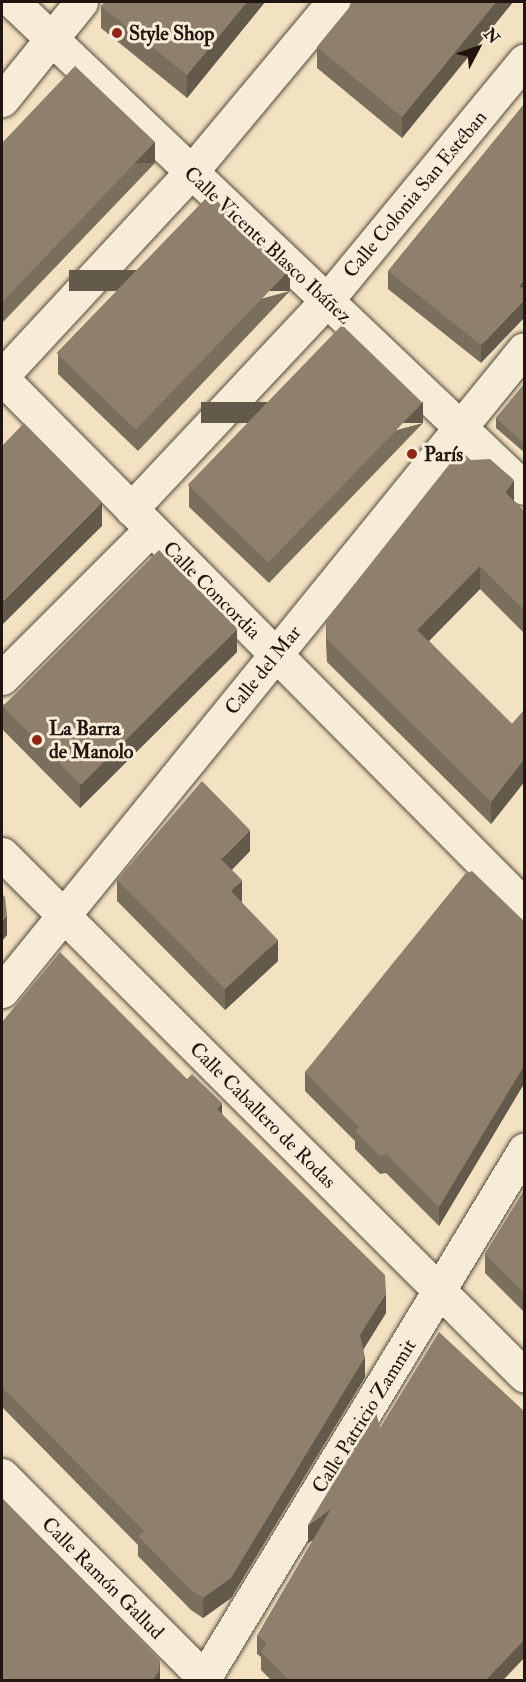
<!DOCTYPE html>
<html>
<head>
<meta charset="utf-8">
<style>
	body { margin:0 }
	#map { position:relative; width:526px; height:1682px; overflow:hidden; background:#f2e2c2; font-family:"IM FELL Double Pica",serif }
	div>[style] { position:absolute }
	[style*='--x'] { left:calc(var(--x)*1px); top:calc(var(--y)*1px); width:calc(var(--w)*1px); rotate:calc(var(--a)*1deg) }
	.roads { filter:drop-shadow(0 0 2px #55493c) drop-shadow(0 0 2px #55493c) }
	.minor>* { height:33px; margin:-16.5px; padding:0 16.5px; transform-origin:16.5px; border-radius:16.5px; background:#f7ecd7 }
	.tertiary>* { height:33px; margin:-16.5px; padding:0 16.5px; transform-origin:16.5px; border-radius:16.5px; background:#f7ecd7 }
	.wall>* { inset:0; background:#7a6e5d }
	.shaded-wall>* { inset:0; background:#635a4c; transform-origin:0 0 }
	.building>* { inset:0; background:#8e806c; transform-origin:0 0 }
	.dots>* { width:16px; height:16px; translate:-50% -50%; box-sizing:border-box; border:3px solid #f7ecd7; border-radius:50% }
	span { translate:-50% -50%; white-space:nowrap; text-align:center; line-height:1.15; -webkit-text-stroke:6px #f7ecd7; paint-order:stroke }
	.poi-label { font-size:20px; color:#21160f; font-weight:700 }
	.left { translate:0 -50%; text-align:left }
	.street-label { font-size:20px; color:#21160f }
	.frame { position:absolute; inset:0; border:3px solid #21160f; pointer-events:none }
	.north { position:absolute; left:448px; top:18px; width:60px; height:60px; -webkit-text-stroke:4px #f7ecd7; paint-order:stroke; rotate:49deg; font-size:16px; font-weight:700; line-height:24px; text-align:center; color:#21160f }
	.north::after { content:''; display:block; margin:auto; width:21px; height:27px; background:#21160f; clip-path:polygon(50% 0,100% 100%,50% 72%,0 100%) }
</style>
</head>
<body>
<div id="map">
	<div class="roads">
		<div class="minor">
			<div style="--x:2;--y:100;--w:126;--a:-51.1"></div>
			<div style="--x:2;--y:376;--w:278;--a:-47.2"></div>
			<div style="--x:191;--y:172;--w:222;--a:-50.1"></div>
			<div style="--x:2;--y:378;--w:742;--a:45.27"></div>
			<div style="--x:131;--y:509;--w:287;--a:-46.8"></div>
			<div style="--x:327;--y:300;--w:310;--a:-50.5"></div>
			<div style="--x:2;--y:678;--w:211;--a:-45"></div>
			<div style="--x:2;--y:854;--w:738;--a:44.95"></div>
			<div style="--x:2;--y:991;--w:827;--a:-50.89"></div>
			<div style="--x:2;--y:1475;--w:289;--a:45.1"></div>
			<div style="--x:203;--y:1680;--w:620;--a:-58.8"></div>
		</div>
		<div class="tertiary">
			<div style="--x:13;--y:2;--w:705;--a:43.56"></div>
		</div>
	</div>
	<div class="wall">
		<div style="clip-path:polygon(105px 2px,265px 2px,187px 98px,101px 28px,101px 6px)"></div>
		<div style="clip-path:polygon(354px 2px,513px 2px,402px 138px,317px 68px,317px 47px)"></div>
		<div style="clip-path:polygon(525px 103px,481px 363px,388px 289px,388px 271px)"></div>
		<div style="clip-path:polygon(2px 143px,155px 163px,3px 322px,2px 321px)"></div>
		<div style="clip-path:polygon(290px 291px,138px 451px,58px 374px,58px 354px)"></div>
		<div style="clip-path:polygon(525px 383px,525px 453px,496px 428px,496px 418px)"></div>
		<div style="clip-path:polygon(423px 423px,269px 583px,189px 507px,189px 486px)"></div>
		<div style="clip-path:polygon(514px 501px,525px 512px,525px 634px,480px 589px,429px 641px,512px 724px,525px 709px,525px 781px,491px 824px,327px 662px,326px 643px,326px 620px)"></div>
		<div style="clip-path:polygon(237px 652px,80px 808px,2px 729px,2px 705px)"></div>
		<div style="clip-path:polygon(250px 851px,232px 870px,242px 901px,241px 902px,278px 961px,225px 1010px,117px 901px,117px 880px)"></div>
		<div style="clip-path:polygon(525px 922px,525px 1082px,439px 1226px,386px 1173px,380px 1174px,355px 1149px,355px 1141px,305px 1091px,305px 1072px)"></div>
		<div style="clip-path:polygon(2px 1022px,222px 1114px,386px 1313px,363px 1349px,365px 1377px,231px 1598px,203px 1618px,191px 1610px,138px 1556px,138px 1545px,2px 1407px)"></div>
		<div style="clip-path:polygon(525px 1189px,525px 1313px,485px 1273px,485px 1254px)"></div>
		<div style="clip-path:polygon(525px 1412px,525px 1657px,503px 1680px,271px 1680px,261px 1670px,261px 1657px,257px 1654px,257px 1636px,313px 1540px,308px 1543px,380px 1428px)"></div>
	</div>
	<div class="shaded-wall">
		<div style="clip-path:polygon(247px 2px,265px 2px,187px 98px,187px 75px)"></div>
		<div style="clip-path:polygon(496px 2px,513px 2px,402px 138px,402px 117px)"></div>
		<div style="left:155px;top:142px;width:21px;height:220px;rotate:90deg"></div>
		<div style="left:290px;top:270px;width:21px;height:221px;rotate:90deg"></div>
		<div style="clip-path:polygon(525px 279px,525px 296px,518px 287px)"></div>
		<div style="clip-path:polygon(525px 299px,525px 317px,481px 363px,481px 345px)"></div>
		<div style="left:423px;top:402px;width:21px;height:222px;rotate:90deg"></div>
		<div style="clip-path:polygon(514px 480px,514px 503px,505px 492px)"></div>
		<div style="clip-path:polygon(102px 502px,102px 526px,2px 625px,2px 602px)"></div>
		<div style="clip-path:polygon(480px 566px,480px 589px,417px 653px,417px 630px)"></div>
		<div style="clip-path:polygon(237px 629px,237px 652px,80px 808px,80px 784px)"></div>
		<div style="clip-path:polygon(525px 758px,525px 781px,491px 824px,491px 802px)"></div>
		<div style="clip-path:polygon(250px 830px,250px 851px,221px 880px,221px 859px)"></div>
		<div style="clip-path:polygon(242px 880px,242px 901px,231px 912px,231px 891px)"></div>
		<div style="clip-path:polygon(7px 915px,7px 935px,2px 941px,2px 921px)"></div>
		<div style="clip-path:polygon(278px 940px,278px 961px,225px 1010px,225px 989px)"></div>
		<div style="clip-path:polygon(525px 1064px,525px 1082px,439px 1226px,439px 1207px)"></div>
		<div style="clip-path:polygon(222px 1103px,222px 1123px,217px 1109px)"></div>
		<div style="clip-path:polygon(386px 1293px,386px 1313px,360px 1355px,360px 1335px)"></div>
		<div style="clip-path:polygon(365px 1357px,365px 1377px,231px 1598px,203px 1618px,203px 1598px)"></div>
		<div style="clip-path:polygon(331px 1509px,331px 1527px,308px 1543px,308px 1525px)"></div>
		<div style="clip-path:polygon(525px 1639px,525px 1657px,503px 1680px,486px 1680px)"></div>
		<div style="clip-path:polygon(160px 1660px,160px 1680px,153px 1680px)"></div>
	</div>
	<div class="building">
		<div style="clip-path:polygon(105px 2px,247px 2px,187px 75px,101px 6px)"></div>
		<div style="clip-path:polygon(354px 2px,496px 2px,402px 117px,317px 47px)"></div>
		<div style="clip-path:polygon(75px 66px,155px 142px,3px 301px,2px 300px,2px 143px)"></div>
		<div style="clip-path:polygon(525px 103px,525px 279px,518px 287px,525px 288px,525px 299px,481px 345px,388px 271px)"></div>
		<div style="left:210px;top:194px;width:110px;height:221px;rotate:44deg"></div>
		<div style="left:342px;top:325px;width:112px;height:222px;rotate:44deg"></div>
		<div style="clip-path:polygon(525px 383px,525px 444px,496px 418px)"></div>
		<div style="clip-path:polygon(24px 423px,102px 502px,2px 602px,2px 446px)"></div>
		<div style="clip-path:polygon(490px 459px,514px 480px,505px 492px,525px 512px,525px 611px,480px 566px,417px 630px,512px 724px,525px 709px,525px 758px,491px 802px,327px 639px,326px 620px,452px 461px)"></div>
		<div style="left:159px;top:550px;width:111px;height:221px;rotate:45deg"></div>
		<div style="clip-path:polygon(202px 781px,250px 830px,221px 859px,242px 880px,231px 891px,278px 940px,225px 989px,117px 880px)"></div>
		<div style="clip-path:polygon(472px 871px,525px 922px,525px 1064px,439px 1207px,386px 1154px,380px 1156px,355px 1131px,359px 1127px,305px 1072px,465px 874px)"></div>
		<div style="clip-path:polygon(2px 894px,5px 897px,7px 915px,2px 921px)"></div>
		<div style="clip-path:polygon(60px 952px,187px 1079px,192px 1074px,222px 1103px,217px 1109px,385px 1275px,386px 1293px,360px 1335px,365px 1357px,231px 1578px,203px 1598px,191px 1590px,138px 1536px,144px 1531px,2px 1387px,2px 1022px)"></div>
		<div style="clip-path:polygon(525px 1189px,525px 1294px,485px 1254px)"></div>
		<div style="clip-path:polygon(439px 1332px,525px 1412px,525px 1639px,486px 1680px,289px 1680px,261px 1652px,267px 1643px,257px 1636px,331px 1509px,308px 1525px,376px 1412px,380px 1428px)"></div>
		<div style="clip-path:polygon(2px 1498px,160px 1660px,159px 1671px,153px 1680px,2px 1680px)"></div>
	</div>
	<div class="dots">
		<div style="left:117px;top:33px;background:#8f2418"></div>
		<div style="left:412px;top:454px;background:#8f2418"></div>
		<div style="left:37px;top:740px;background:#8f2418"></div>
	</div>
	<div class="poi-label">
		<span class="left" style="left:129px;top:33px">Style Shop</span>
		<span class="left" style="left:424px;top:454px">París</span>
		<span class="left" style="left:49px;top:740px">La Barra<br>de Manolo</span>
	</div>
	<div class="street-label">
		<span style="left:415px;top:194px;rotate:-50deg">Calle Colonia San Estéban</span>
		<span style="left:268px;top:245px;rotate:43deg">Calle Vicente Blasco Ibáñez</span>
		<span style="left:212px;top:590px;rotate:45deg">Calle Concordia</span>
		<span style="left:263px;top:670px;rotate:-51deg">Calle del Mar</span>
		<span style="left:263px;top:1115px;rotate:45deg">Calle Caballero de Rodas</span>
		<span style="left:364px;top:1416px;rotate:-58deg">Calle Patricio Zammit</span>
		<span style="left:103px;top:1578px;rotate:45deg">Calle Ramón Gallud</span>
	</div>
	<div class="frame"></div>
	<div class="north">N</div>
</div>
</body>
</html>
